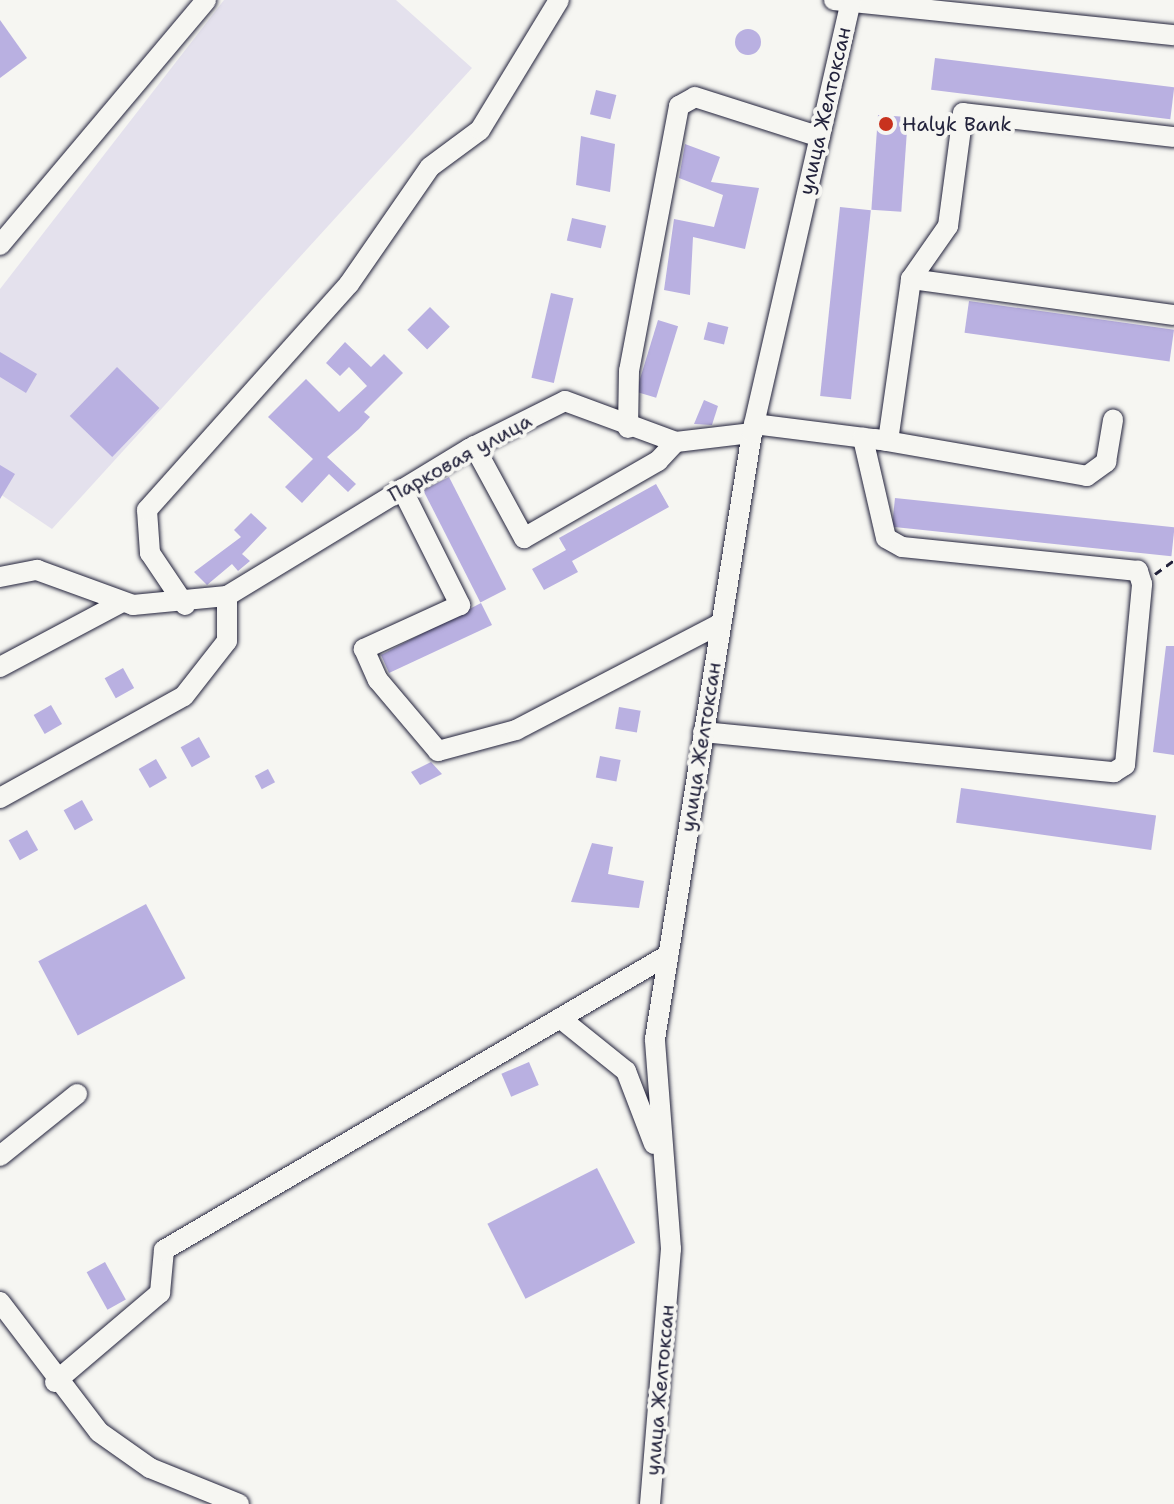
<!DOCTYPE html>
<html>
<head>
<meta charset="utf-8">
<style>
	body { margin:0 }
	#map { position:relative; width:1174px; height:1504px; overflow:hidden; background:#f6f6f2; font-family:"Shantell Sans",sans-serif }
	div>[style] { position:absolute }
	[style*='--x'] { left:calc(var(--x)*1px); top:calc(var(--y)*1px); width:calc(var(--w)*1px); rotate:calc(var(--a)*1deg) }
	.built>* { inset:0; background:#e4e1ed }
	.building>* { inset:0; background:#b9b0e1; transform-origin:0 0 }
	.round { border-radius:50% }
	.path>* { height:3px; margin-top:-1.5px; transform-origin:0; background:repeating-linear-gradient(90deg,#22223b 0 8px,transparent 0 14px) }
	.roads { filter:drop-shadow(0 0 2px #22223b) drop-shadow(0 0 2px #22223b) }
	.minor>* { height:20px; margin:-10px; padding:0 10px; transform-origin:10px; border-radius:10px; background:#f6f6f2 }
	.dots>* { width:22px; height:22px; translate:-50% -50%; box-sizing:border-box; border:4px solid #f6f6f2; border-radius:50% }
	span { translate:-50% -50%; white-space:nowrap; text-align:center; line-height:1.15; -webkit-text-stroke:8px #f6f6f2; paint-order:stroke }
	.street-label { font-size:20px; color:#22223b }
	.poi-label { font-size:20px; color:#22223b }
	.left { translate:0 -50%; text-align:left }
</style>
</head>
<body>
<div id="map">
	<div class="built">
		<div style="clip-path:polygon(224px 0,396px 0,472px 68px,52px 529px,0 494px,0 289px)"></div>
	</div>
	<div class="building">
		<div style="clip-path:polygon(0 20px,27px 58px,0 78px)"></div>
		<div class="round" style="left:735px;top:29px;width:26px;height:26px"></div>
		<div style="left:935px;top:58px;width:241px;height:32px;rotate:7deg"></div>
		<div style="left:596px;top:90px;width:21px;height:25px;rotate:14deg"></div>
		<div style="left:878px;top:115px;width:30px;height:95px;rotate:4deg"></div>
		<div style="clip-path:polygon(581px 136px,615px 144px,610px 192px,576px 185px)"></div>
		<div style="clip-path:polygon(685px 144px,720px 157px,711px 182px,759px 188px,745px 249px,693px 237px,690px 295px,664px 290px,674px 219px,714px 227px,723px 195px,679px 178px)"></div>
		<div style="left:840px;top:207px;width:31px;height:190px;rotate:6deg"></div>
		<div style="left:572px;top:218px;width:35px;height:23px;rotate:13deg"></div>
		<div style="left:551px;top:293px;width:23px;height:87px;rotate:13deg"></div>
		<div style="left:969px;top:301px;width:207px;height:32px;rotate:8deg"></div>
		<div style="left:430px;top:307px;width:28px;height:32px;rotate:45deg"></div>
		<div style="left:658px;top:320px;width:21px;height:75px;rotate:17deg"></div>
		<div style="left:708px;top:322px;width:21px;height:18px;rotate:14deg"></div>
		<div style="clip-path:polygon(345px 342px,371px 367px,384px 354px,403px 373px,364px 412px,370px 417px,359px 429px,327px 457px,356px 484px,348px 492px,329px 474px,302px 503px,285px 487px,313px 459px,268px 417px,306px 379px,339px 412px,367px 386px,349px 367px,340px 376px,326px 363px)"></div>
		<div style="clip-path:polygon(0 352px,37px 374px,26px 393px,0 377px)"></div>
		<div style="left:117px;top:367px;width:59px;height:68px;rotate:44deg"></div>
		<div style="clip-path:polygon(704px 400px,718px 406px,712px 425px,694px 424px)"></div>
		<div style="clip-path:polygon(0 465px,15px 474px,0 499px)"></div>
		<div style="left:449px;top:477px;width:126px;height:29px;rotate:63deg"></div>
		<div style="clip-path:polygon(656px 484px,669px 507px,572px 561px,578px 572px,544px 590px,532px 569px,566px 550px,559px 538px)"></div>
		<div style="left:895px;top:498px;width:281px;height:29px;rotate:6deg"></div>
		<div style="clip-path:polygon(251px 513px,267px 528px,242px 554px,250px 561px,238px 571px,232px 564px,207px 585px,194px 572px,241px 537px,234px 530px)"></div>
		<div style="clip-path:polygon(481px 603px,492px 625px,389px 673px,381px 655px)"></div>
		<div style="clip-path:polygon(1166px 646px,1174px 646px,1174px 755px,1153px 752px)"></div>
		<div style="left:123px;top:668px;width:23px;height:21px;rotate:61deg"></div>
		<div style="left:51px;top:705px;width:22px;height:20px;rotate:60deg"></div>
		<div style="left:619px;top:707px;width:22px;height:22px;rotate:10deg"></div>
		<div style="left:199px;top:737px;width:23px;height:21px;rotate:61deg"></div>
		<div style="left:600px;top:756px;width:21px;height:22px;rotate:11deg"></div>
		<div style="left:156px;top:759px;width:22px;height:20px;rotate:60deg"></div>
		<div style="clip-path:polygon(431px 762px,442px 774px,420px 785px,411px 772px)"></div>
		<div style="left:268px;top:769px;width:15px;height:15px;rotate:62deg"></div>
		<div style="left:961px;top:788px;width:197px;height:35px;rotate:8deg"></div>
		<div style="left:82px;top:800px;width:23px;height:21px;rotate:61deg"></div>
		<div style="left:27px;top:830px;width:23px;height:21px;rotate:61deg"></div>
		<div style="clip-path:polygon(592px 843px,613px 847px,608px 874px,644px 881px,639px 908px,571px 902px)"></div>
		<div style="left:146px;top:904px;width:84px;height:122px;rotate:62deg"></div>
		<div style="left:529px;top:1062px;width:25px;height:30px;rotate:67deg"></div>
		<div style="left:597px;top:1168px;width:84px;height:123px;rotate:63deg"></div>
		<div style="left:105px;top:1262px;width:43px;height:21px;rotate:61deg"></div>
	</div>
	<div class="path">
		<div style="--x:1155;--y:574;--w:24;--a:-36"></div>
	</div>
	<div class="roads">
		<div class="minor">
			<div style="--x:834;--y:0;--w:342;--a:5.9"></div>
			<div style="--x:0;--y:245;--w:320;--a:-49.9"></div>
			<div style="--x:911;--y:279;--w:265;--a:7.8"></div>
			<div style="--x:754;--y:424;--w:135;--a:7.2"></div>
			<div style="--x:888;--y:441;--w:164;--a:-81.9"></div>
			<div style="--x:911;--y:279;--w:65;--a:-55.1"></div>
			<div style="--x:948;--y:226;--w:114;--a:-82.4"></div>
			<div style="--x:963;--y:113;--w:212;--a:6.5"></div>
			<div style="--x:628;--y:428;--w:57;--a:-89"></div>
			<div style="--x:629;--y:371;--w:270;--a:-79.3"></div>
			<div style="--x:679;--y:106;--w:18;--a:-29"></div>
			<div style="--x:695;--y:97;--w:131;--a:17.7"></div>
			<div style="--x:875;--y:439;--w:215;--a:9.9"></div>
			<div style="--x:1087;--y:476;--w:24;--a:-36"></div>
			<div style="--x:1106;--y:462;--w:43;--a:-80.5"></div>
			<div style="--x:474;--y:446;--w:105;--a:61.5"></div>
			<div style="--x:524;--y:538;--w:155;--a:-29.9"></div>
			<div style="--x:658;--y:461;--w:26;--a:-47"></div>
			<div style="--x:402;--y:489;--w:130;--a:63.4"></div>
			<div style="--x:460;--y:605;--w:106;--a:155.4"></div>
			<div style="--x:364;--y:649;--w:34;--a:66"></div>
			<div style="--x:378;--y:680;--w:93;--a:49.8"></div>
			<div style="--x:438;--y:751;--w:81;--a:-15.1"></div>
			<div style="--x:516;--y:730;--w:230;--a:-27.5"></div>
			<div style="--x:0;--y:577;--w:38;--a:-11"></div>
			<div style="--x:37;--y:570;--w:102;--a:20"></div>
			<div style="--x:133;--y:605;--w:94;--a:-5.5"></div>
			<div style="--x:227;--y:596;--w:283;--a:-31.3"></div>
			<div style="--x:469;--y:449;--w:107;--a:-26.6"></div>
			<div style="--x:565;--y:401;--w:118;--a:20.3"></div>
			<div style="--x:676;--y:442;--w:77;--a:-6.8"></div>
			<div style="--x:185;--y:605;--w:63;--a:-123.9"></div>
			<div style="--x:150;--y:553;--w:43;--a:-94"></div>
			<div style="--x:147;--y:510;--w:303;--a:-48.2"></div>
			<div style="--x:349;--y:284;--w:142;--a:-55.3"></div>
			<div style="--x:430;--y:167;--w:62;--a:-36.5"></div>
			<div style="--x:480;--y:130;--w:152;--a:-58.7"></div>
			<div style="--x:0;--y:667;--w:138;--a:-28"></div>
			<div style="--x:703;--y:732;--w:413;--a:5.6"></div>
			<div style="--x:1114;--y:772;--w:13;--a:-32"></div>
			<div style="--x:1125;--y:765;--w:182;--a:-84.6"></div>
			<div style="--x:1142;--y:584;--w:14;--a:-107"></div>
			<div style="--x:1138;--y:571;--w:237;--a:-174.2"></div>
			<div style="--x:902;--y:547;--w:18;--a:-151"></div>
			<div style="--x:886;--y:538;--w:103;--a:-103"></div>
			<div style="--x:0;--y:798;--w:210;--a:-29"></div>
			<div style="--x:184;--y:696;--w:70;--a:-52"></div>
			<div style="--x:227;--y:641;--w:45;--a:-90"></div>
			<div style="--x:560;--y:1018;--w:85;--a:38.8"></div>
			<div style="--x:626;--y:1071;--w:78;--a:69"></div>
			<div style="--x:0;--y:1156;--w:99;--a:-38.8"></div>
			<div style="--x:0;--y:1302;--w:163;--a:52.7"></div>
			<div style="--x:99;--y:1432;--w:62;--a:35.2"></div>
			<div style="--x:150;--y:1468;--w:96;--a:22"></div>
			<div style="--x:55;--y:1382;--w:138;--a:-40.3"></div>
			<div style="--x:160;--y:1293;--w:43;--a:-84.7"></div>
			<div style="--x:164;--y:1250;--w:584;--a:-30.34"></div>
			<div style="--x:650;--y:1504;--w:256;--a:-85.3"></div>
			<div style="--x:671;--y:1249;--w:211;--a:-94.4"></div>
			<div style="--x:655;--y:1039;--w:614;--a:-80.91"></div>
			<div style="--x:752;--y:433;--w:444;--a:-77.1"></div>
		</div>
	</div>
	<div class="dots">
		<div style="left:886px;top:124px;background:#c8321e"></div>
	</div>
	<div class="street-label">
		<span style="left:825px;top:111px;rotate:-77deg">улица Желтоксан</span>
		<span style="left:460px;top:458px;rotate:-29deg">Парковая улица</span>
		<span style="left:701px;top:747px;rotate:-81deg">улица Желтоксан</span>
		<span style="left:660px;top:1390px;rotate:-85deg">улица Желтоксан</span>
	</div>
	<div class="poi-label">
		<span class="left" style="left:902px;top:124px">Halyk Bank</span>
	</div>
</div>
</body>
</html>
